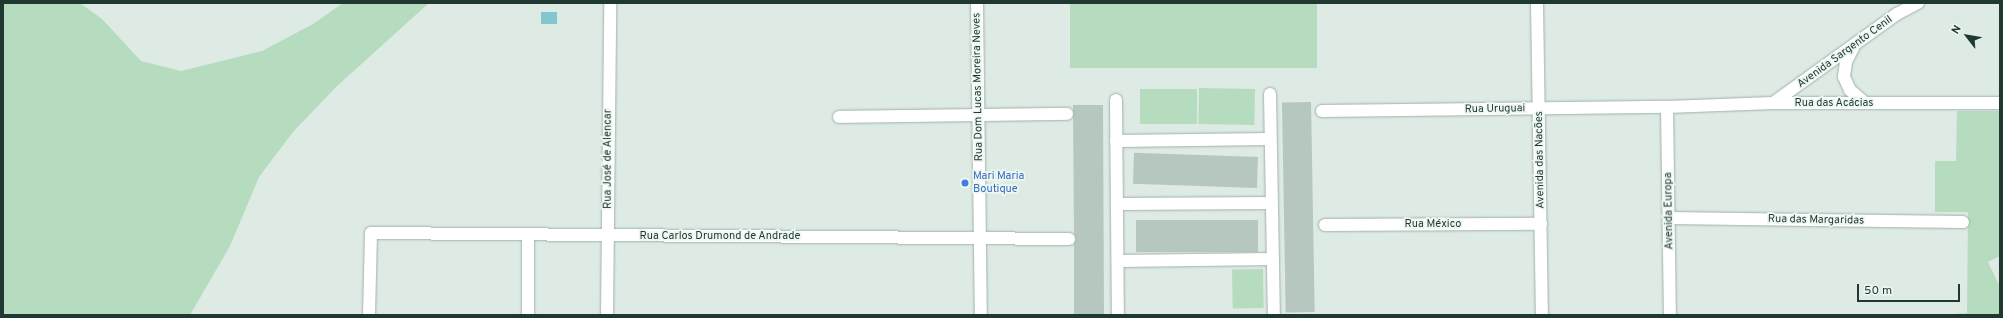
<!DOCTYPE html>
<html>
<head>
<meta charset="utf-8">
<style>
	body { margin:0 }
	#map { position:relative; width:2003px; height:318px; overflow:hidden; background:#deeae4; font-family:Overpass,sans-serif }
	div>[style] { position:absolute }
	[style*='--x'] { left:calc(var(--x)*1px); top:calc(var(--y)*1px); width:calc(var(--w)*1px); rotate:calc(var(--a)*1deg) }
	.green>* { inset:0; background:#b6dcc0; transform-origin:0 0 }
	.water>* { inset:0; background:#84c6d0; transform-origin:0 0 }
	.building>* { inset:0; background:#b6c7c0; transform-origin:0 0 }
	.roads { filter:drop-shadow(0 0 1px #a1b1ab) drop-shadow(0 0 1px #a1b1ab) }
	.minor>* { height:12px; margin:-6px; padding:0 6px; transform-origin:6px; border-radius:6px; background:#fff }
	.dots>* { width:11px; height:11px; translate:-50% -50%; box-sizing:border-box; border:2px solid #eef7f2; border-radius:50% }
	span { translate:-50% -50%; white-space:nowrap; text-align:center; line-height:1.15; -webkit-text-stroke:3.5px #eef7f2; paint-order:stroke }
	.street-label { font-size:11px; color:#1f3932 }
	.shop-label { font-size:11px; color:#366cbe }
	.left { translate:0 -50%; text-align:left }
	.frame { position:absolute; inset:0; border:4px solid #1f3932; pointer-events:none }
	.north { position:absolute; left:1947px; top:16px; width:40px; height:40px; -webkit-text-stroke:3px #eef7f2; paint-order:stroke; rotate:301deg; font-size:11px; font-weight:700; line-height:16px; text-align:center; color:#1f3932 }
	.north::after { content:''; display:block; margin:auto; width:14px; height:18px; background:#1f3932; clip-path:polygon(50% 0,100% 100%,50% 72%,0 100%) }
	.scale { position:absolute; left:1857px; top:284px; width:103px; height:18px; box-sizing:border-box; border:2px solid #1f3932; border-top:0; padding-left:5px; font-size:12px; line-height:14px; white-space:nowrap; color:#1f3932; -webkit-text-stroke:3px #eef7f2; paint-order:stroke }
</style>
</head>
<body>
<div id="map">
	<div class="green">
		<div style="clip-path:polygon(3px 3px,80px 3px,102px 19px,141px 61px,181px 71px,262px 51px,313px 24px,343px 3px,429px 3px,336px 87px,293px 132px,259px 177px,230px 246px,190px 315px,3px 315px)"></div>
		<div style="left:1070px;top:3px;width:247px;height:65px"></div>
		<div style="left:1199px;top:88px;width:56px;height:36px;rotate:1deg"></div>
		<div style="left:1140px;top:89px;width:57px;height:35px"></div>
		<div style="clip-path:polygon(1957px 111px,2000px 111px,2000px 256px,1988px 262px,2000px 287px,2000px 315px,1940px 315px,1967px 313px,1968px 212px,1935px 212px,1935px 161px,1956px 161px)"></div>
		<div style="left:1263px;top:269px;width:39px;height:31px;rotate:89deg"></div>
	</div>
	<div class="water">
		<div style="left:541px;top:12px;width:16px;height:12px"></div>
	</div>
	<div class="building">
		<div style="left:1311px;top:102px;width:210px;height:29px;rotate:89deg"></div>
		<div style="clip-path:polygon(1073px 105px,1103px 105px,1104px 315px,1074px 315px,1074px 244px,1076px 239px,1074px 234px)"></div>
		<div style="left:1258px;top:157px;width:31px;height:124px;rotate:92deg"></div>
		<div style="left:1136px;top:220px;width:122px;height:32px"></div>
	</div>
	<div class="roads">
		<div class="minor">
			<div style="--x:977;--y:3;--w:312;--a:89.3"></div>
			<div style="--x:1537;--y:3;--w:312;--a:89.1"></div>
			<div style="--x:1853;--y:48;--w:16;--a:117"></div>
			<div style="--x:1846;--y:62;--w:15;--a:98"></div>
			<div style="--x:1844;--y:77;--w:14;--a:65"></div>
			<div style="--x:1850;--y:90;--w:20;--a:41"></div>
			<div style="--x:1270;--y:94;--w:221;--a:89"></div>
			<div style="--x:1116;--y:100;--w:215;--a:89.5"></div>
			<div style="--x:1773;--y:103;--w:153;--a:-35.7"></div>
			<div style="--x:1897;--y:14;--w:24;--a:-28"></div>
			<div style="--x:1667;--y:107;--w:208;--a:89.2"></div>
			<div style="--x:1322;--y:111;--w:345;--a:-0.7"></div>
			<div style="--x:1667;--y:107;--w:106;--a:-2.2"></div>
			<div style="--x:1773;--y:103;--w:227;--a:0"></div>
			<div style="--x:839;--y:117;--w:228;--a:-0.8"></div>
			<div style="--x:1116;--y:141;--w:154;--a:-0.7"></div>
			<div style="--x:1117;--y:204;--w:154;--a:-0.4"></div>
			<div style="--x:1669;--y:218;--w:294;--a:0.8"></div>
			<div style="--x:1325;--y:225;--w:216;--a:-0.3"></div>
			<div style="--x:528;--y:235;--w:80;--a:90"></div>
			<div style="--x:1118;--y:261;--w:155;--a:-0.7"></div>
			<div style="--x:369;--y:315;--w:82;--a:-88.6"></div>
			<div style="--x:371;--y:233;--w:698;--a:0.49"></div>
			<div style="--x:607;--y:315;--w:312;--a:-89.4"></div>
		</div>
	</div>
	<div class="dots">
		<div style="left:965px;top:183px;background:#3f7fe0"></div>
	</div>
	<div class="street-label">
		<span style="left:1845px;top:52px;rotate:-36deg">Avenida Sargento Cenil</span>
		<span style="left:978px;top:87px;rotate:-91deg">Rua Dom Lucas Moreira Neves</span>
		<span style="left:1834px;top:103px">Rua das Acácias</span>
		<span style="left:1495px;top:109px;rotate:-1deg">Rua Uruguai</span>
		<span style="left:608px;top:159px;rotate:-90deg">Rua José de Alencar</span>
		<span style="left:1540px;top:160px;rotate:-91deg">Avenida das Nacões</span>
		<span style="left:1669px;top:211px;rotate:-91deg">Avenida Europa</span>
		<span style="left:1816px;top:220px;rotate:1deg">Rua das Margaridas</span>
		<span style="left:1433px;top:224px">Rua México</span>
		<span style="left:720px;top:236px">Rua Carlos Drumond de Andrade</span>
	</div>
	<div class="shop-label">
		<span class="left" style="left:973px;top:183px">Mari Maria<br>Boutique</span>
	</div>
	<div class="frame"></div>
	<div class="north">N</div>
	<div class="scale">50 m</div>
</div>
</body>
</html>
